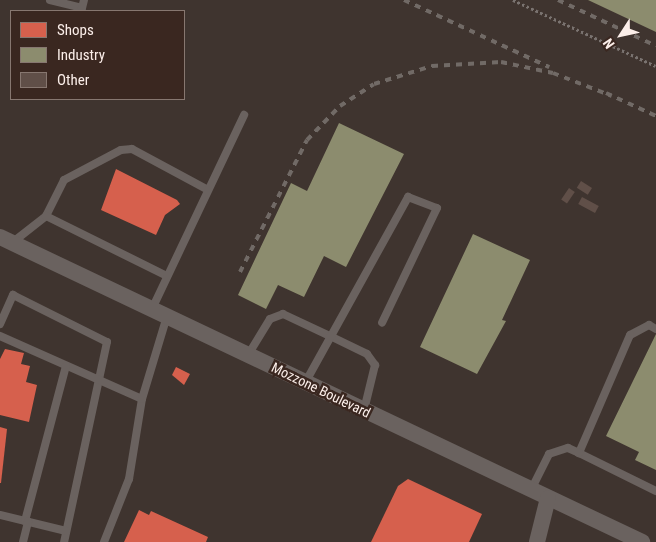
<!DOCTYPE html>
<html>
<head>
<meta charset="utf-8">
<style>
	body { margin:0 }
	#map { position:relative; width:656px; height:542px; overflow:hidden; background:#3f342f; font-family:"Roboto Condensed",sans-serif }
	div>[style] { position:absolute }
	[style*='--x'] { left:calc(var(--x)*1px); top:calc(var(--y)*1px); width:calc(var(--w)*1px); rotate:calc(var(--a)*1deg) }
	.shops>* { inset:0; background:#d6604d }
	.industry>* { inset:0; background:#8c8c6e }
	.building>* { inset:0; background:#604f48; transform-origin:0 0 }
	.path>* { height:2.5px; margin-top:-1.25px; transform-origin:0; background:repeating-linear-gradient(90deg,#7a7370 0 2.5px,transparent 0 5px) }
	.lane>* { height:8px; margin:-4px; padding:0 4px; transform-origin:4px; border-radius:4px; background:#6a625f }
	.street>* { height:16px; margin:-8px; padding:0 8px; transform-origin:8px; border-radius:8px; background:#6a625f }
	.rail>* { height:4px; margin-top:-2px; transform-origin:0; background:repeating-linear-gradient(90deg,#716a66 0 6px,transparent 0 12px) }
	span { translate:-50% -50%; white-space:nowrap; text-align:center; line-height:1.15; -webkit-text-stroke:5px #3a2720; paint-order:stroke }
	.street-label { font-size:14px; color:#fbeee9 }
	.legend { position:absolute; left:10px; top:10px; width:175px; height:90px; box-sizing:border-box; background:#3a2720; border:1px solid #877770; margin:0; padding:6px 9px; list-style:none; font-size:15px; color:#fbeee9 }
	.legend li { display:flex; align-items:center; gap:10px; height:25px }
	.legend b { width:25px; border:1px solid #877770 }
	.north { position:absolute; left:596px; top:10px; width:50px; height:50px; -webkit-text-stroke:4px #3a2720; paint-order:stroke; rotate:235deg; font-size:14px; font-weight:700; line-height:20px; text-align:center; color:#fbeee9 }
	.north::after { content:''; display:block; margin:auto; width:18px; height:22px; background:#fbeee9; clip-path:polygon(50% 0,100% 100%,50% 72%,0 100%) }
</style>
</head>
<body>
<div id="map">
	<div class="shops">
		<div style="clip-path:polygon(116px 169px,177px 200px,180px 204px,165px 215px,156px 235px,101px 210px)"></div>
		<div style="clip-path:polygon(5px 349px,24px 353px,21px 364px,30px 366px,26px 382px,37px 385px,29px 422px,0 415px,0 359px)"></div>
		<div style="clip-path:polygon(176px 367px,190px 374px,184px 385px,172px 375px)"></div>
		<div style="clip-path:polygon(0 427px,7px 429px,1px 483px,0 483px)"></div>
		<div style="clip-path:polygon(408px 479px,482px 514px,469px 542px,371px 542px,398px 486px)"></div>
		<div style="clip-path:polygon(139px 510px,149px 515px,151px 511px,208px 537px,206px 542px,124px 542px)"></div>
	</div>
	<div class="industry">
		<div style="clip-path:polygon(588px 0,656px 0,656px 32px)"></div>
		<div style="clip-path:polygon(339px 123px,404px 154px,346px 267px,324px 256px,304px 297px,278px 285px,266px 309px,238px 295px,291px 183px,307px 191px)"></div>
		<div style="clip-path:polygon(473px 234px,530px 260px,502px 320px,506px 321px,477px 374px,420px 347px)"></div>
		<div style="clip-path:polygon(656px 334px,656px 470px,635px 460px,639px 452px,606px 436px)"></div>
	</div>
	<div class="building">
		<div style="left:581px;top:181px;width:13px;height:8px;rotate:32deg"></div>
		<div style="left:569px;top:188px;width:7px;height:14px;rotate:34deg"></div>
		<div style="left:582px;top:197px;width:19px;height:8px;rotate:28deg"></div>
	</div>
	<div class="path">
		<div style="--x:513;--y:0;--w:157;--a:24.8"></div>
	</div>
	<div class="lane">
		<div style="--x:50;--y:0;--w:33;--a:14"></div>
		<div style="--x:82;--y:8;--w:8;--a:-76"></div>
		<div style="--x:46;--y:216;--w:40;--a:-63.4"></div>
		<div style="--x:64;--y:180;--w:64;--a:-27.8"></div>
		<div style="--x:121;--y:150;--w:11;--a:-5"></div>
		<div style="--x:132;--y:149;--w:86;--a:28.3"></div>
		<div style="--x:13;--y:242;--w:42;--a:-38.2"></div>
		<div style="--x:46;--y:216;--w:135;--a:26.4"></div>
		<div style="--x:152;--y:309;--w:215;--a:-64.6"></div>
		<div style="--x:0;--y:324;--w:32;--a:-66"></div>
		<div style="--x:13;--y:295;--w:105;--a:26.6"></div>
		<div style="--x:107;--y:342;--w:205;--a:102.1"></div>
		<div style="--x:656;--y:329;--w:8;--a:-150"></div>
		<div style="--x:649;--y:325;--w:21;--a:152"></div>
		<div style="--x:630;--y:335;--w:129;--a:113.4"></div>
		<div style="--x:579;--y:453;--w:86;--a:26.3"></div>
		<div style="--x:0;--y:336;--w:155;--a:23.9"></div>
		<div style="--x:248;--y:355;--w:42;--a:-58.6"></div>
		<div style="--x:270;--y:319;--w:14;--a:-21"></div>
		<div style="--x:283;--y:314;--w:52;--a:25.1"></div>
		<div style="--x:330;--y:336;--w:41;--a:25.9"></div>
		<div style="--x:367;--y:354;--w:14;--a:54"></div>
		<div style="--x:375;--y:365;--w:46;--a:103.7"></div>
		<div style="--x:305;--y:383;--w:213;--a:-61"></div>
		<div style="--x:408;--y:197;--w:31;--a:21"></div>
		<div style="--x:437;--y:208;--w:127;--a:115.6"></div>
		<div style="--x:531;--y:490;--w:40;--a:-63.4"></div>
		<div style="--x:549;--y:454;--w:20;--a:-18"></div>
		<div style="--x:568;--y:448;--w:12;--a:24"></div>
		<div style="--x:0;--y:515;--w:68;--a:13.6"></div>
		<div style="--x:25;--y:521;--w:160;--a:-75.2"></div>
		<div style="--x:23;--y:542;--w:21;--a:-76"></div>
		<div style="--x:104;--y:542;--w:68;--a:-68.4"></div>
		<div style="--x:129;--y:479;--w:81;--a:-80.8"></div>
		<div style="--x:142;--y:399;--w:87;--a:-73.2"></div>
	</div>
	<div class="street">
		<div style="--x:0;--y:237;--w:711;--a:25.41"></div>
		<div style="--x:537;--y:542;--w:45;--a:-76"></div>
	</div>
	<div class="rail">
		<div style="--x:404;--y:0;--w:160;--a:24.8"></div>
		<div style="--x:558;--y:0;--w:108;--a:25.1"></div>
		<div style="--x:606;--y:93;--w:55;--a:24.7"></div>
		<div style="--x:240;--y:272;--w:148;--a:-63.1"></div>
		<div style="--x:307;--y:140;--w:47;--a:-45.9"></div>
		<div style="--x:340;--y:106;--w:40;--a:-32.9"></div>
		<div style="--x:374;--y:84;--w:61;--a:-17.2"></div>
		<div style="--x:432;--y:66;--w:69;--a:-3.3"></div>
		<div style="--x:501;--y:62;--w:53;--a:11.9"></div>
		<div style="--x:553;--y:73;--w:63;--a:21.3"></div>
	</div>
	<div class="street-label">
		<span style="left:321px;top:390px;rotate:26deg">Mozzone Boulevard</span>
	</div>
	<ul class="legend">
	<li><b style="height:14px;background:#d6604d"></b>Shops</li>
	<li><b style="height:14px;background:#8c8c6e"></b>Industry</li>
	<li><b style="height:14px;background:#604f48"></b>Other</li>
	</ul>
	<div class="north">N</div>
</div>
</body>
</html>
